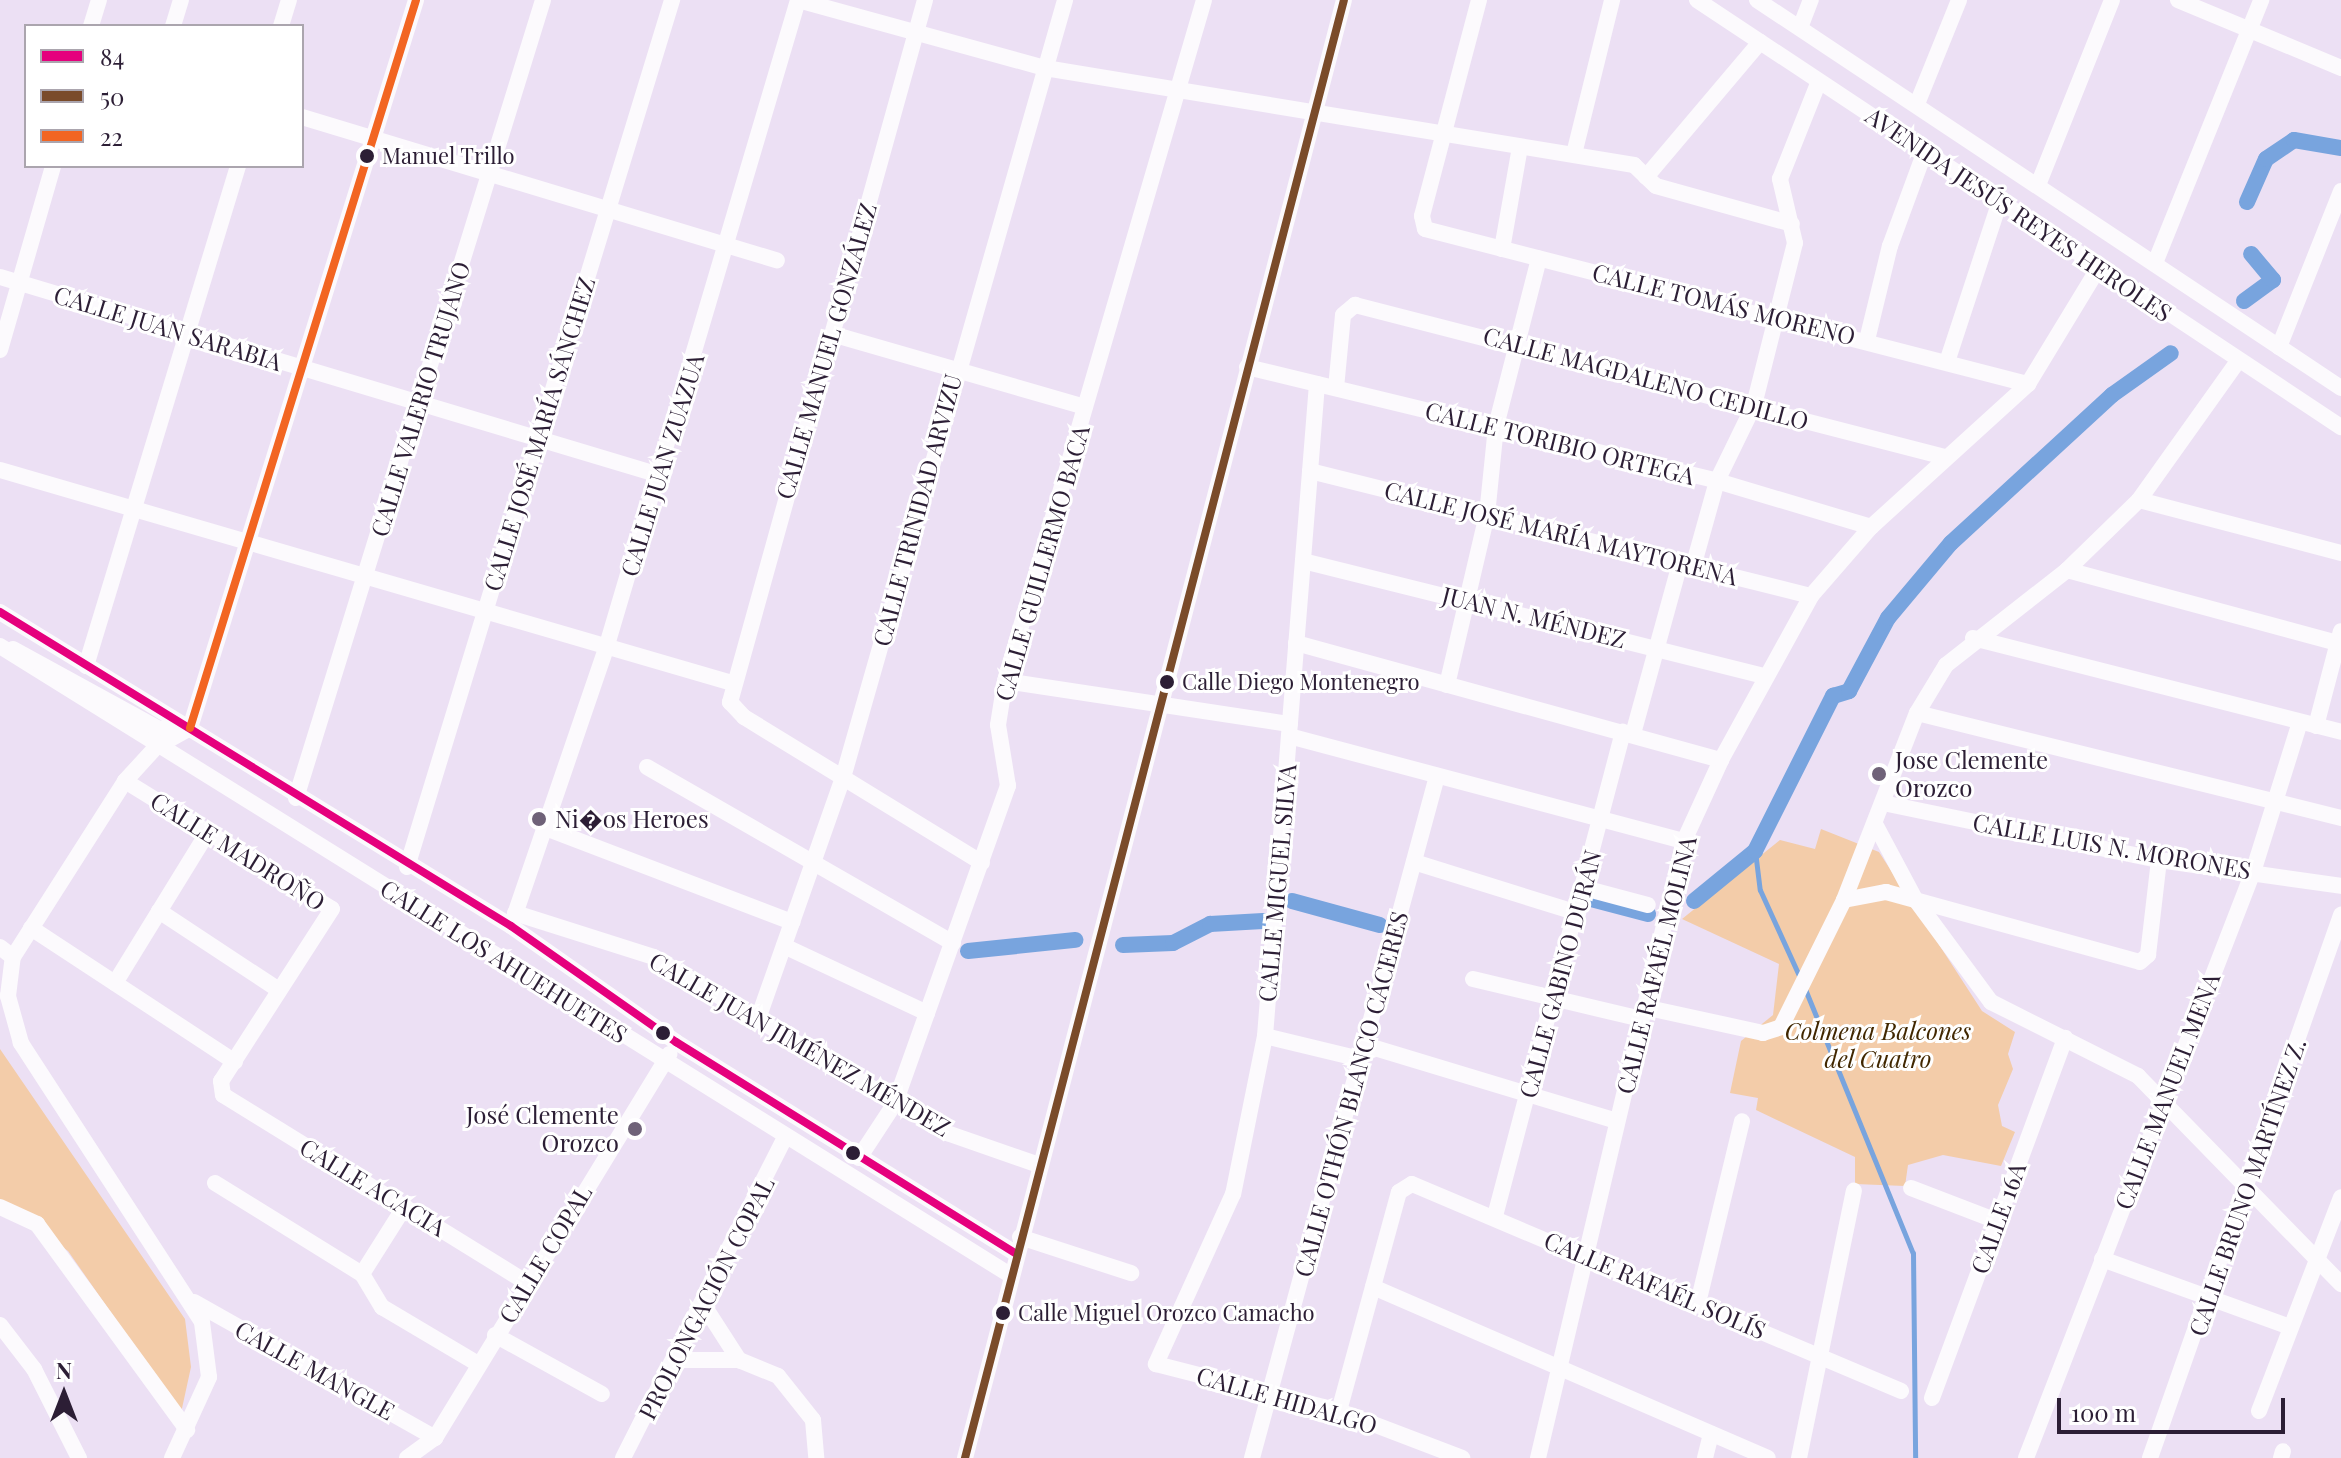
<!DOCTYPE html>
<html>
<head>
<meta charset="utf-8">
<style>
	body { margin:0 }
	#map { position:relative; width:2341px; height:1458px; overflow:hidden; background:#ece0f4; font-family:"Playfair Display",serif }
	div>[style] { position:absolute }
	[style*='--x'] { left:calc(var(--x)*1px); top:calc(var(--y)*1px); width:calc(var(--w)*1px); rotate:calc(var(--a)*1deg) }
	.green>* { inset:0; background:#f3cca9 }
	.stream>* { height:5px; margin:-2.5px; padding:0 2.5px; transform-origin:2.5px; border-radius:2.5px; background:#78a4de }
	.canal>* { height:16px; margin:-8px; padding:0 8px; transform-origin:8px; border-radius:8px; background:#78a4de }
	.minor>* { height:16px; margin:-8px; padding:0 8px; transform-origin:8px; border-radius:8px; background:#fcfafd }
	.bus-1>* { height:8px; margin:-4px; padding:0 4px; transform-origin:4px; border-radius:4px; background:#e5007d }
	.bus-2>* { height:8px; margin:-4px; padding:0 4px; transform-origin:4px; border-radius:4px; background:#7a4b2a }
	.bus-3>* { height:8px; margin:-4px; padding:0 4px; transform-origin:4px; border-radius:4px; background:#f26522 }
	.dots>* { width:22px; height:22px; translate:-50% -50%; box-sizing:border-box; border:4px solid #fff; border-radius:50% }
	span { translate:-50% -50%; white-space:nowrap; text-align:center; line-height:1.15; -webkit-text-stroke:6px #fff; paint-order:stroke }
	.bus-label { font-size:22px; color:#2c1e35 }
	.left { translate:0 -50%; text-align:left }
	.street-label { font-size:24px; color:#2c1e35 }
	.poi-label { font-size:24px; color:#2c1e35 }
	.right { translate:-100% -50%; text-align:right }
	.park-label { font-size:24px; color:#412700; font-style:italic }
	.legend { position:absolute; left:24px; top:24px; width:280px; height:144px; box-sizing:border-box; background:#fff; border:2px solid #aba5ae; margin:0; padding:10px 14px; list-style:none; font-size:24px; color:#2c1e35 }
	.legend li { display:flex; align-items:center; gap:16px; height:40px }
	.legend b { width:40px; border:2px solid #aba5ae }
	.north { position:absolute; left:24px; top:1354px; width:80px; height:80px; -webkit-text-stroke:6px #fff; paint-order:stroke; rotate:0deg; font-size:22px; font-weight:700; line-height:32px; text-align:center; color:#2c1e35 }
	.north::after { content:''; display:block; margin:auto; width:28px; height:36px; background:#2c1e35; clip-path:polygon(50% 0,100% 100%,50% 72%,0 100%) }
	.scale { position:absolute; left:2057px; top:1398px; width:228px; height:36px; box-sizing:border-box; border:4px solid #2c1e35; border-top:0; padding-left:10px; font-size:24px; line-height:28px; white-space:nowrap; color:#2c1e35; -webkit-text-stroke:6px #fff; paint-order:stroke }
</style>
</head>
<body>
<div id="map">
	<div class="green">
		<div style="clip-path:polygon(1821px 829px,1879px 852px,1982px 1011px,2015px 1032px,2008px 1054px,2013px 1069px,1998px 1105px,2002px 1126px,2015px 1132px,2001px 1166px,1943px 1155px,1908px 1165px,1905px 1186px,1855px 1184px,1855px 1157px,1756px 1110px,1758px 1098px,1730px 1093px,1741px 1041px,1773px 1015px,1779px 964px,1682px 919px,1780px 840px,1815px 849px)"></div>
		<div style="clip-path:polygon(0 1049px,185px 1319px,191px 1367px,181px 1413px,68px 1251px,0 1205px)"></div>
	</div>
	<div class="stream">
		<div style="--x:1755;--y:851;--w:39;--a:83"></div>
		<div style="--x:1760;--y:890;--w:99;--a:65.5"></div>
		<div style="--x:1805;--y:989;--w:285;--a:67.8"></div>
		<div style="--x:1913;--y:1253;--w:205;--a:89.4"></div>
	</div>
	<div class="canal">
		<div style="--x:2247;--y:202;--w:47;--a:-66.2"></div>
		<div style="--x:2266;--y:159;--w:34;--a:-34"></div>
		<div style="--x:2294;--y:140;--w:48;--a:9.7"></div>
		<div style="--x:2244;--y:301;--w:36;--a:-36"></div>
		<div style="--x:2273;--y:280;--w:34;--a:-130"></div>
		<div style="--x:1591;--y:899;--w:59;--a:14.7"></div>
		<div style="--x:1292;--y:901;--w:91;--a:15.3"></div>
		<div style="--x:1694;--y:901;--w:79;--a:-39.3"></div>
		<div style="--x:1755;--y:851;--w:174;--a:-63.3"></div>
		<div style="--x:1833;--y:696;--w:17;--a:-17"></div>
		<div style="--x:1849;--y:691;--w:83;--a:-61.9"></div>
		<div style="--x:1888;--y:618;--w:98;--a:-50"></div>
		<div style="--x:1951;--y:543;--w:219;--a:-42.6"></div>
		<div style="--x:2112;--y:395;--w:72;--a:-35.4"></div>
		<div style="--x:1123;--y:945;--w:50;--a:-2.3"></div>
		<div style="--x:1173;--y:943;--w:42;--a:-27.2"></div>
		<div style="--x:1210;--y:924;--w:53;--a:-3.2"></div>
		<div style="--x:968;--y:951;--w:108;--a:-5.9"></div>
	</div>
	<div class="minor">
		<div style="--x:798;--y:0;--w:256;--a:15.4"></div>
		<div style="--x:1045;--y:68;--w:597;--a:9.35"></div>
		<div style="--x:1634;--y:165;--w:30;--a:44"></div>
		<div style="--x:1656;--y:186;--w:141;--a:15.6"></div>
		<div style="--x:925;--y:0;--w:729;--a:105.52"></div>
		<div style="--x:730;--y:702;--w:21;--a:47"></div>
		<div style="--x:744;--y:717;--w:279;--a:31.5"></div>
		<div style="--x:1479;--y:0;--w:223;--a:104.8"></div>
		<div style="--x:1422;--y:216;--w:13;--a:77"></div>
		<div style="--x:1425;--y:229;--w:623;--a:14.42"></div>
		<div style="--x:1697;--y:0;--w:773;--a:33.55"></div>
		<div style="--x:1757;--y:0;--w:701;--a:33.6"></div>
		<div style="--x:2178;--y:0;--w:177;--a:22.6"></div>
		<div style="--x:91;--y:26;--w:27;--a:-73"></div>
		<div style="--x:173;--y:26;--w:27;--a:-73"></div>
		<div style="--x:281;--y:26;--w:27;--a:-73"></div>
		<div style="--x:1800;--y:28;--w:30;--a:-69"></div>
		<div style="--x:1917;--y:104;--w:112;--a:-68"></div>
		<div style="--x:302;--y:117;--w:496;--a:16.8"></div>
		<div style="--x:1574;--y:154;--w:159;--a:-76.1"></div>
		<div style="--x:1646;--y:177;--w:177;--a:-49.8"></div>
		<div style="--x:2038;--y:185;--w:199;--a:-68.2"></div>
		<div style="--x:1502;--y:249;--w:104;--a:-80"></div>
		<div style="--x:2155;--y:263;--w:284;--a:-68"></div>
		<div style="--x:0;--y:277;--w:688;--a:16.72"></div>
		<div style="--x:832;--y:334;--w:263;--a:16.1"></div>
		<div style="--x:1867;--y:340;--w:97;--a:-76.3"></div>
		<div style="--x:1890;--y:246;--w:101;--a:-69.8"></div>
		<div style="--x:2279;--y:347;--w:168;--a:-68.3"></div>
		<div style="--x:0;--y:350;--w:191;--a:-73.9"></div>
		<div style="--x:1947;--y:362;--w:169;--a:-71.8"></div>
		<div style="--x:1247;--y:367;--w:484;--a:13.6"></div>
		<div style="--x:1717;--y:481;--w:161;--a:16.6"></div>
		<div style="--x:1317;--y:384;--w:654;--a:94.56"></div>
		<div style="--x:1265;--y:1036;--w:161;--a:101.4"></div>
		<div style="--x:1233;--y:1194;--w:187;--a:114.4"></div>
		<div style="--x:1156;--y:1364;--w:189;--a:14.4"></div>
		<div style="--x:1339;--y:1411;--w:132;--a:20.9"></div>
		<div style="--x:1336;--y:388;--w:73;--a:-84.5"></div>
		<div style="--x:1343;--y:315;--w:16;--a:-40"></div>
		<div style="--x:1355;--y:305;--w:609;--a:14.45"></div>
		<div style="--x:0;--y:470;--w:762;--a:16.22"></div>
		<div style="--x:1310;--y:471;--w:516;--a:14.01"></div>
		<div style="--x:2139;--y:500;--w:209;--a:14.7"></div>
		<div style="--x:1303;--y:561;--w:475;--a:14"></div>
		<div style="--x:1693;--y:567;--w:89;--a:-74.4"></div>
		<div style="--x:1717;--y:481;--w:85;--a:-64"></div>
		<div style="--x:1754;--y:405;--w:167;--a:-75.8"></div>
		<div style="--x:1795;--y:243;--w:66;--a:-103.2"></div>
		<div style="--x:1780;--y:179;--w:105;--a:-68.3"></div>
		<div style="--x:2067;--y:570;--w:281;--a:15.1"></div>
		<div style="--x:0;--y:612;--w:600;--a:31.57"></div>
		<div style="--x:511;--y:926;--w:202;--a:35.1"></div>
		<div style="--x:676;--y:1042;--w:401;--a:31.9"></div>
		<div style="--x:1973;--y:638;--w:380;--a:14.3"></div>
		<div style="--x:1296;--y:643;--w:441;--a:15.4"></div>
		<div style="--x:0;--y:646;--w:1190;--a:31.91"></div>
		<div style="--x:13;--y:649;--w:166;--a:28.7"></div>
		<div style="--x:159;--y:729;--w:29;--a:-2"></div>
		<div style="--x:86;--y:666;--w:523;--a:-73.09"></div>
		<div style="--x:1005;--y:681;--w:288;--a:8.6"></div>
		<div style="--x:1447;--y:685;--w:175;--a:-76.8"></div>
		<div style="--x:1487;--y:515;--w:89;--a:-84.2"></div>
		<div style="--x:1496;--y:426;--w:173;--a:-75.6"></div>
		<div style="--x:1917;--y:713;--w:437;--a:13.9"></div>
		<div style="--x:2316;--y:726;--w:98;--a:-75.3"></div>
		<div style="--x:190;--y:728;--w:762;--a:-72.75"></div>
		<div style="--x:1633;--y:734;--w:177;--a:-74.6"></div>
		<div style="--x:1289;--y:736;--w:409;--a:14.9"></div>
		<div style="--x:647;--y:767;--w:353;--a:29.9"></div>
		<div style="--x:125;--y:781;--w:243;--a:31.7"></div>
		<div style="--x:332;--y:909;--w:205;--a:122.8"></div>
		<div style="--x:221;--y:1081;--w:14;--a:82"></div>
		<div style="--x:223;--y:1095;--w:357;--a:31.7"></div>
		<div style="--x:296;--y:798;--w:835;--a:-72.8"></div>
		<div style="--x:1883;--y:803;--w:282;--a:11.7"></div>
		<div style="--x:2159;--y:860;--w:184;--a:8.1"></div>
		<div style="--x:1875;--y:824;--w:85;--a:61.9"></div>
		<div style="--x:1915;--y:899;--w:128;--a:53.6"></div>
		<div style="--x:1991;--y:1002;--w:165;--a:26.7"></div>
		<div style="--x:2138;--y:1076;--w:291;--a:45.7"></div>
		<div style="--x:543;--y:827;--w:267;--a:20.9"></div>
		<div style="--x:1414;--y:862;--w:172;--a:17.3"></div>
		<div style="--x:407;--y:867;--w:907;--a:-73"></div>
		<div style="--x:1584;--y:888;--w:66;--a:14.9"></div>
		<div style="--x:1844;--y:900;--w:43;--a:-10.8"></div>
		<div style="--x:1886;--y:892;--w:263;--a:15.4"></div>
		<div style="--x:2140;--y:962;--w:11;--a:-41"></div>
		<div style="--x:2148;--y:955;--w:96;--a:-83.4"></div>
		<div style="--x:159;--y:911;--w:144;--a:33.4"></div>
		<div style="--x:515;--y:913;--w:146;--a:17.6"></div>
		<div style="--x:654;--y:957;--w:342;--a:31"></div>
		<div style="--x:947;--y:1133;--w:97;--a:19.2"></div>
		<div style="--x:511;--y:926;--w:297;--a:-71.1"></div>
		<div style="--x:607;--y:645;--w:673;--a:-73.5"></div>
		<div style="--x:31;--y:928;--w:244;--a:33.3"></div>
		<div style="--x:784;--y:946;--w:158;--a:25.1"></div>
		<div style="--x:0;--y:947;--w:16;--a:38"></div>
		<div style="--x:1473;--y:979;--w:173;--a:13.4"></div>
		<div style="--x:115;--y:983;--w:177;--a:-58.4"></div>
		<div style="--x:1644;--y:1007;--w:122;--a:12.3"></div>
		<div style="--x:1763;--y:1033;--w:19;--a:-18"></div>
		<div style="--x:1781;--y:1027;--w:142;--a:-63.6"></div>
		<div style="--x:1844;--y:900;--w:201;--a:-68.7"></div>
		<div style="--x:1917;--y:713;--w:56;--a:-58.9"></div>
		<div style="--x:1946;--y:665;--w:154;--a:-38.1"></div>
		<div style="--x:2067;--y:570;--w:100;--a:-44.2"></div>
		<div style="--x:2139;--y:500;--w:172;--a:-54.5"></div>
		<div style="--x:759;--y:1016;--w:256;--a:-70.6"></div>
		<div style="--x:844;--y:774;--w:805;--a:-74.06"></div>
		<div style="--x:1265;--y:1036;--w:98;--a:13.6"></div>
		<div style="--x:1365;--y:1045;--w:263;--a:16.8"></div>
		<div style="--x:859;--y:1158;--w:66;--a:-56.8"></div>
		<div style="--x:895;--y:1103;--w:337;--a:-70.4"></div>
		<div style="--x:1008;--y:786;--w:62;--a:-99.3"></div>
		<div style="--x:998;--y:725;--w:45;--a:-81"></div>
		<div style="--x:1005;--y:681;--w:709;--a:-73.71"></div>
		<div style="--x:215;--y:1183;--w:173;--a:31.8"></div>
		<div style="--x:362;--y:1274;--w:39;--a:59"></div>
		<div style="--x:382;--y:1307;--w:112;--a:30.7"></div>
		<div style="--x:1911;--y:1188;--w:92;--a:21"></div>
		<div style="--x:0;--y:1207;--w:41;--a:24.7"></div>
		<div style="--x:37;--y:1224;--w:255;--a:53.9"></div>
		<div style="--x:1495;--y:1216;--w:501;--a:-75.19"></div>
		<div style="--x:1020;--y:1237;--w:117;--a:18"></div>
		<div style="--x:2102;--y:1259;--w:197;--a:19.9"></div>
		<div style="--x:362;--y:1274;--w:80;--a:-57.7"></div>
		<div style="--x:1373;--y:1287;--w:430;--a:23.4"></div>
		<div style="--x:194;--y:1302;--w:277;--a:29.4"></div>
		<div style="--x:1698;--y:1303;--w:187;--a:-76.4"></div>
		<div style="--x:703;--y:1304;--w:67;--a:57.3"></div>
		<div style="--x:0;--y:1325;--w:56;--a:52.3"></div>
		<div style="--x:34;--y:1369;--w:100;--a:63.2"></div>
		<div style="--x:495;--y:1335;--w:122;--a:28.9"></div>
		<div style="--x:675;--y:1360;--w:64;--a:0"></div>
		<div style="--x:739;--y:1360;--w:42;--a:22.3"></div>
		<div style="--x:778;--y:1376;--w:56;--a:51.5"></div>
		<div style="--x:813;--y:1420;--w:38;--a:85"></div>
		<div style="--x:1932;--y:1398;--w:384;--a:-69.7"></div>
		<div style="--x:1339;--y:1411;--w:227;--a:-74.7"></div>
		<div style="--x:1399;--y:1192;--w:15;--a:-32"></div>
		<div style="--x:1412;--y:1184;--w:531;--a:22.94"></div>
		<div style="--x:2259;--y:1411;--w:229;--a:-69"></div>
		<div style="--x:172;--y:1458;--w:89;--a:-65.4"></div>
		<div style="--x:209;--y:1377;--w:55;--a:-97.3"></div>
		<div style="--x:202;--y:1322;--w:333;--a:-123"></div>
		<div style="--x:21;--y:1043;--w:49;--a:-105.5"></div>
		<div style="--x:8;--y:996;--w:39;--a:-83"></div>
		<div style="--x:13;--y:957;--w:209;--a:-57.5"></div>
		<div style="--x:125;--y:781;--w:46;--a:-47.6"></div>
		<div style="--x:156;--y:747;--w:39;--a:-29"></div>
		<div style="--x:407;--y:1458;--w:34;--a:-36"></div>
		<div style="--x:435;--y:1438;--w:450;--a:-58.6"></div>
		<div style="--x:623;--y:1458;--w:361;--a:-63.2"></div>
		<div style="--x:965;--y:1458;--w:1506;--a:-75.43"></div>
		<div style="--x:1252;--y:1458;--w:707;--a:-74.82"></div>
		<div style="--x:1538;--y:1458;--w:634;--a:-76.69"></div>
		<div style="--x:1684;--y:841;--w:89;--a:-65.4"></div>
		<div style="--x:1721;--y:760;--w:187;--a:-61.2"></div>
		<div style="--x:1811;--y:596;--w:91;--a:-49"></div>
		<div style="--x:1871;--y:527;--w:212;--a:-42.3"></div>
		<div style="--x:2028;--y:384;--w:137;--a:-58.7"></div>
		<div style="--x:1705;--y:1458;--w:25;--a:-76"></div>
		<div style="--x:1799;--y:1458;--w:273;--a:-78.4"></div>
		<div style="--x:2026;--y:1458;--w:628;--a:-68.83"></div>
		<div style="--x:2253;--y:872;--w:157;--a:-72.6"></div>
		<div style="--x:2150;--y:1458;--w:576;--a:-70.62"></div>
		<div style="--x:2281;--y:1458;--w:7;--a:-74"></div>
	</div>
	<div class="bus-1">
		<div style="--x:0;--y:612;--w:600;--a:31.57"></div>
		<div style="--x:511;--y:926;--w:202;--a:35.1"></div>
		<div style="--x:676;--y:1042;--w:401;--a:31.9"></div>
	</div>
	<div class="bus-2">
		<div style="--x:965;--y:1458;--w:1506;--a:-75.43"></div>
	</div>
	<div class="bus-3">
		<div style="--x:190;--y:728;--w:762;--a:-72.75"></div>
	</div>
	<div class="dots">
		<div style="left:367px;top:156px;background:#2c1e35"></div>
		<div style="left:1167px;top:682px;background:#2c1e35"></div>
		<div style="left:1879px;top:774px;background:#6f6278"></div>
		<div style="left:539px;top:819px;background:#6f6278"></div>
		<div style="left:663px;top:1033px;background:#2c1e35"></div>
		<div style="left:635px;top:1129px;background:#6f6278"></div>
		<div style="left:853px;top:1153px;background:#2c1e35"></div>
		<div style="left:1003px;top:1313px;background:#2c1e35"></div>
	</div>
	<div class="bus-label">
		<span class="left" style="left:382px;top:156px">Manuel Trillo</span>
		<span class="left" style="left:1182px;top:682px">Calle Diego Montenegro</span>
		<span class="left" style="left:1018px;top:1313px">Calle Miguel Orozco Camacho</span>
	</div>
	<div class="street-label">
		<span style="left:2019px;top:214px;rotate:34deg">AVENIDA JESÚS REYES HEROLES</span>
		<span style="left:1724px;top:304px;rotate:14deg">CALLE TOMÁS MORENO</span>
		<span style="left:168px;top:328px;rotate:17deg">CALLE JUAN SARABIA</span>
		<span style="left:826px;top:351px;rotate:-74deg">CALLE MANUEL GONZÁLEZ</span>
		<span style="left:1646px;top:378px;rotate:15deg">CALLE MAGDALENO CEDILLO</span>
		<span style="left:420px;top:399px;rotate:-73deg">CALLE VALERIO TRUJANO</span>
		<span style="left:539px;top:434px;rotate:-73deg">CALLE JOSÉ MARÍA SÁNCHEZ</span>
		<span style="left:1560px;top:443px;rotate:14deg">CALLE TORIBIO ORTEGA</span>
		<span style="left:662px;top:465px;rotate:-73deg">CALLE JUAN ZUAZUA</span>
		<span style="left:917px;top:510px;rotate:-75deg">CALLE TRINIDAD ARVIZU</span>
		<span style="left:1561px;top:533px;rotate:14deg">CALLE JOSÉ MARÍA MAYTORENA</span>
		<span style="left:1042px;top:563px;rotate:-74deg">CALLE GUILLERMO BACA</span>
		<span style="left:1534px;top:617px;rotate:14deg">JUAN N. MÉNDEZ</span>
		<span style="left:2112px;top:846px;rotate:10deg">CALLE LUIS N. MORONES</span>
		<span style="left:238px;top:851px;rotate:32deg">CALLE MADROÑO</span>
		<span style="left:1277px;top:883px;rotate:-85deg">CALLE MIGUEL SILVA</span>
		<span style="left:504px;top:961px;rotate:32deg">CALLE LOS AHUEHUETES</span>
		<span style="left:1656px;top:965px;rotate:-76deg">CALLE RAFAÉL MOLINA</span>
		<span style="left:1560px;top:974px;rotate:-75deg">CALLE GABINO DURÁN</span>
		<span style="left:800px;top:1044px;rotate:30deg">CALLE JUAN JIMÉNEZ MÉNDEZ</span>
		<span style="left:2167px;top:1091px;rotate:-69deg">CALLE MANUEL MENA</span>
		<span style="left:1351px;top:1094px;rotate:-75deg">CALLE OTHÓN BLANCO CÁCERES</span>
		<span style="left:373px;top:1187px;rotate:31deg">CALLE ACACIA</span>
		<span style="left:2247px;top:1187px;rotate:-71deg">CALLE BRUNO MARTÍNEZ Z.</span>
		<span style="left:1998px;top:1218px;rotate:-70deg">CALLE 16A</span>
		<span style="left:545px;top:1254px;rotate:-59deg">CALLE COPAL</span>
		<span style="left:1655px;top:1285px;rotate:23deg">CALLE RAFAÉL SOLÍS</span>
		<span style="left:706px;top:1298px;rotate:-63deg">PROLONGACIÓN COPAL</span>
		<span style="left:315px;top:1370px;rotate:29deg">CALLE MANGLE</span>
		<span style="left:1287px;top:1400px;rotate:16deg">CALLE HIDALGO</span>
	</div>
	<div class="poi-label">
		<span class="left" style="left:1895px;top:774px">Jose Clemente<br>Orozco</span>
		<span class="left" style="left:555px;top:819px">Ni�os Heroes</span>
		<span class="right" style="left:619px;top:1129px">José Clemente<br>Orozco</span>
	</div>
	<div class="park-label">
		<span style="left:1878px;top:1045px">Colmena Balcones<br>del Cuatro</span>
	</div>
	<ul class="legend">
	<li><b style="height:10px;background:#e5007d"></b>84</li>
	<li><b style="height:10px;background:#7a4b2a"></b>50</li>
	<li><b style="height:10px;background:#f26522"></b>22</li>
	</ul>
	<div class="north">N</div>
	<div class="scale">100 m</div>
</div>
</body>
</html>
